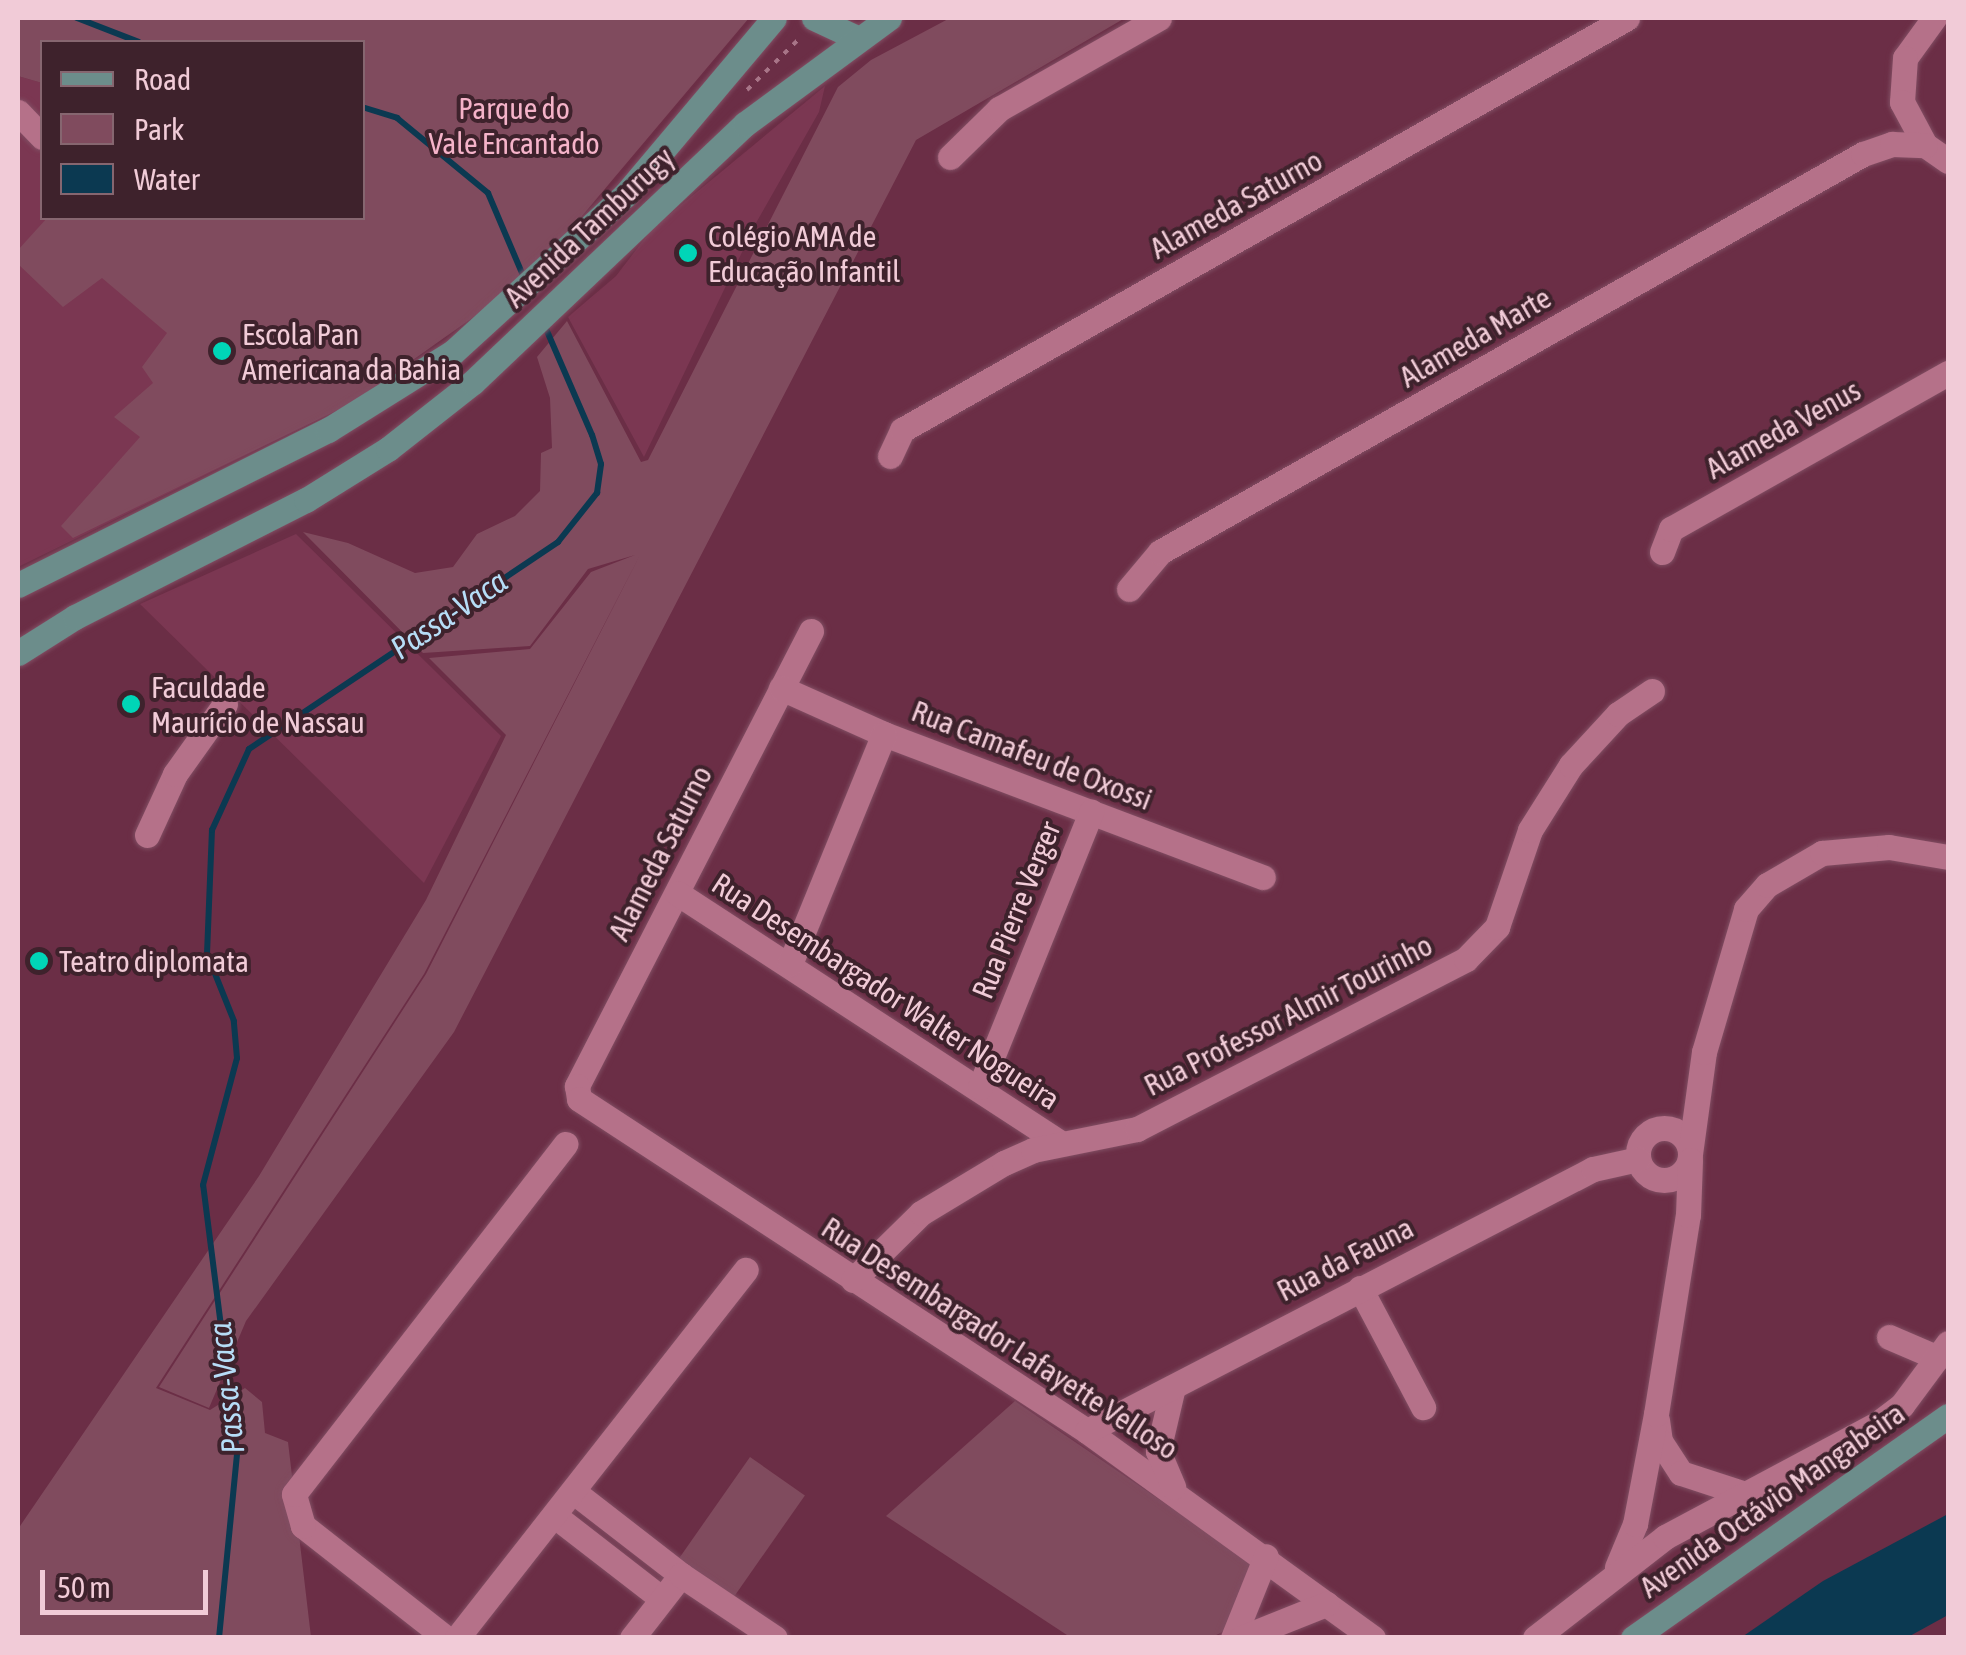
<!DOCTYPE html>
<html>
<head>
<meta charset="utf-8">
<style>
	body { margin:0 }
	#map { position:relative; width:1966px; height:1655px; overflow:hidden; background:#6b2e46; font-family:"Asap Condensed",sans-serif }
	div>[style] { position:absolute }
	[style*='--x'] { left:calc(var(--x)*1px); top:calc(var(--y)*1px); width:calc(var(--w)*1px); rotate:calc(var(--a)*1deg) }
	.built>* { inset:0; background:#7b3752 }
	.green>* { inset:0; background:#804b5e; transform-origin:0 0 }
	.water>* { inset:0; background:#0b3951 }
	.stream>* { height:6px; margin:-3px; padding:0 3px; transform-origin:3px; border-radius:3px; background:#0b3951 }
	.path>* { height:4px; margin-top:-2px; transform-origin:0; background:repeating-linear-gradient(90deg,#a87588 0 5px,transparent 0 13px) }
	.roads { filter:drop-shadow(0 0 2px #814e63) drop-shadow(0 0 2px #814e63) }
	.minor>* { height:25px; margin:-12.5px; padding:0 12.5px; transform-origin:12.5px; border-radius:12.5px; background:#b57189 }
	.minor>.ring { margin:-12.5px; padding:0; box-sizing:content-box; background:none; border:25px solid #b57189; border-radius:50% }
	.major>* { height:25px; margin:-12.5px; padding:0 12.5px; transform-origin:12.5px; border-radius:12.5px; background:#6c8d8b }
	.dots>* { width:28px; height:28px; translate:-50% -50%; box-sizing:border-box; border:5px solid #3e222c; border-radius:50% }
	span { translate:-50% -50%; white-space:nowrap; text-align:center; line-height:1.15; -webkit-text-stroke:8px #3e222c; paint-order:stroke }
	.park-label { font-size:30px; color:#f5b3c9 }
	.street-label { font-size:30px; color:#f1cbd7 }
	.poi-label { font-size:30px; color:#f1cbd7 }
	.left { translate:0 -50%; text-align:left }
	.water-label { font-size:32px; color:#b6ddf7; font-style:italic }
	.frame { position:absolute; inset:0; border:20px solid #f1cbd7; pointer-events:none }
	.legend { position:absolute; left:40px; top:40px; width:325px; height:180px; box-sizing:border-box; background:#3e222c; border:2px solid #866670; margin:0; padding:12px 18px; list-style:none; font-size:30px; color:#f1cbd7 }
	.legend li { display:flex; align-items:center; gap:20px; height:50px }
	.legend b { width:50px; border:2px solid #866670 }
	.scale { position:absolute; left:40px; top:1570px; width:168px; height:45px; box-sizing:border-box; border:5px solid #f1cbd7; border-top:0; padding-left:12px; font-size:30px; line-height:35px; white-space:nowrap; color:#f1cbd7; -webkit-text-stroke:8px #3e222c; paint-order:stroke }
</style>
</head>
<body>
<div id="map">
	<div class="built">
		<div style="clip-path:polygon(18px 76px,42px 83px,42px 218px,362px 218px,436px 202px,352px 403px,18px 567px)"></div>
		<div style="clip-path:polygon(825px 86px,819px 112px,756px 223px,644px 457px,568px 317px,616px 276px,652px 229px)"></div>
		<div style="clip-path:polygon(296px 534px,501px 736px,424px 883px,140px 604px)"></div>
	</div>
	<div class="green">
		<div style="clip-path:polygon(18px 18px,749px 18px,555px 248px,499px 299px,352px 403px,73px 538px,61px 526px,140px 437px,114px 417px,153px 383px,142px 367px,167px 333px,102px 278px,63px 307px,18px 264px,18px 250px,47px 218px,362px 218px,362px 42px,42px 42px,42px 83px,18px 76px)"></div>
		<div style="clip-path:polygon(950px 18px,1125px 18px,916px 140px,454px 1032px,246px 1321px,209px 1408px,159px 1387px,426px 974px,642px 551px,424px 974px,156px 1388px,210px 1410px,245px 1388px,262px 1402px,265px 1433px,288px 1442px,311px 1637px,18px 1638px,18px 1529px,259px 1176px,426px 900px,506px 735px,429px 658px,530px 649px,591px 572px,635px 555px,588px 569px,530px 646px,423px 653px,303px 532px,348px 543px,415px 573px,453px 567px,477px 534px,515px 516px,540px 491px,541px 453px,552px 448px,550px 398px,537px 357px,567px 321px,641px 462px,648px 460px,838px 87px,871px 60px)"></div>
		<div style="clip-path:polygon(1015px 1401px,1254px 1564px,1229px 1628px,1213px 1637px,1070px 1637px,886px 1516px)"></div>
		<div style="left:750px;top:1457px;width:67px;height:126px;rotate:35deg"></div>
	</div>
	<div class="water">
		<div style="clip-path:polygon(1948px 1514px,1948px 1615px,1908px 1637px,1742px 1637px,1823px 1581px)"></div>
	</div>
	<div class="stream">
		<div style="--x:77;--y:18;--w:66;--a:21.2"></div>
		<div style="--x:362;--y:107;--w:37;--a:17"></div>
		<div style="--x:397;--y:118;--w:118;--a:39.5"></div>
		<div style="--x:488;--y:193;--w:95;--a:67"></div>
		<div style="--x:219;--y:1638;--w:186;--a:-84.4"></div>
		<div style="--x:237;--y:1453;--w:270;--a:-97.2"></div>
		<div style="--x:203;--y:1185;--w:131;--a:-75"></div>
		<div style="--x:237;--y:1058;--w:37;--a:-95"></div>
		<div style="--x:234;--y:1021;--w:72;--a:-111.9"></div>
		<div style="--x:207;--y:954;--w:124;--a:-87.7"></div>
		<div style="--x:212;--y:830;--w:89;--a:-65.4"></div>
		<div style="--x:249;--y:749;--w:372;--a:-33.8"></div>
		<div style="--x:558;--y:542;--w:63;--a:-51.5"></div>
		<div style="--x:597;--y:493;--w:29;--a:-82"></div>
		<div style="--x:601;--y:464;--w:30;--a:-107"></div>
		<div style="--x:592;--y:435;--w:121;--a:-113.4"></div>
	</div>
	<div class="path">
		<div style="--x:747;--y:90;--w:76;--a:-44.5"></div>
	</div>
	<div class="roads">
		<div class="minor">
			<div style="--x:1934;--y:18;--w:49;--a:125.9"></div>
			<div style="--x:1905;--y:58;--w:44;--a:93.9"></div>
			<div style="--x:1902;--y:102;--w:49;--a:61.9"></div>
			<div style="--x:1925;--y:145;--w:28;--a:35"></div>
			<div style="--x:18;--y:112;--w:35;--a:46"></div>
			<div style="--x:950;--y:157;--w:69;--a:-44.4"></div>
			<div style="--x:999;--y:109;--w:184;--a:-29.6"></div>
			<div style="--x:890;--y:456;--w:29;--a:-65"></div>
			<div style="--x:902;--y:430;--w:834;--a:-29.61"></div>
			<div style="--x:1662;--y:552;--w:25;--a:-69"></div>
			<div style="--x:1671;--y:529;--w:318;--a:-29.4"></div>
			<div style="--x:1129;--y:589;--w:48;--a:-50"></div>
			<div style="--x:1160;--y:552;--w:808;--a:-29.52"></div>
			<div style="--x:1863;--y:154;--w:31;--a:-19"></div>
			<div style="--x:1892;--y:144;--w:33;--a:2"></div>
			<div style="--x:811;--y:631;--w:512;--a:117.22"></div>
			<div style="--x:577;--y:1086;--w:13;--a:81"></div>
			<div style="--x:579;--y:1099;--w:607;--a:33.17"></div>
			<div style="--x:1087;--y:1431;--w:353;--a:35.9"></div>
			<div style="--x:781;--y:688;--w:113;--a:24.1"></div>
			<div style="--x:884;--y:734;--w:405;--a:20.7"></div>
			<div style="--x:147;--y:835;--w:67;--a:-65.3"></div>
			<div style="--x:175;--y:774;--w:86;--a:-54.5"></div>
			<div style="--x:677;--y:893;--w:457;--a:33.1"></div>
			<div style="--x:790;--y:964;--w:248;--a:-67.8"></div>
			<div style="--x:980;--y:1087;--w:297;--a:-68"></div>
			<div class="ring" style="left:1638px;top:1128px;width:27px;height:27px"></div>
			<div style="--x:1690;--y:1154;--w:103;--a:-82.2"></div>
			<div style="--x:1704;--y:1052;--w:149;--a:-73.6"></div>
			<div style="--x:1746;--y:909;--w:32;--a:-49"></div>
			<div style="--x:1767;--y:885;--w:64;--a:-30.2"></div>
			<div style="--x:1822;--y:853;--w:67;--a:-5.1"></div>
			<div style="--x:1889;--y:847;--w:60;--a:9.6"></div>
			<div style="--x:853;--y:1280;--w:95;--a:-44.6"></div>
			<div style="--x:921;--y:1213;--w:97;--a:-31.1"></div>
			<div style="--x:1004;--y:1163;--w:32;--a:-24"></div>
			<div style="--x:1033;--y:1150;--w:106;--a:-11.4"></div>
			<div style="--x:1137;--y:1129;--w:370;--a:-27.3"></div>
			<div style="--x:1466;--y:959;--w:45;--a:-45.9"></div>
			<div style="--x:1497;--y:927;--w:102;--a:-71.2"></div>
			<div style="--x:1530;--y:830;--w:77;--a:-57.8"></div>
			<div style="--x:1571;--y:765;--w:69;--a:-47.3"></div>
			<div style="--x:1618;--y:714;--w:41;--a:-34.1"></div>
			<div style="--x:1360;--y:1288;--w:135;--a:62.1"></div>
			<div style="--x:1889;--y:1337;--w:53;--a:23.2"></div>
			<div style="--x:1173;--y:1387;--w:66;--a:103.2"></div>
			<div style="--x:1158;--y:1451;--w:39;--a:67"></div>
			<div style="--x:1657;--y:1420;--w:21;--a:82"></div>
			<div style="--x:1660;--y:1441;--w:38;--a:57"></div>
			<div style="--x:1681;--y:1473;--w:64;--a:18.2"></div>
			<div style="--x:1087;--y:1431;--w:570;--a:-27.37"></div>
			<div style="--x:1593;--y:1169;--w:46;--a:-12.5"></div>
			<div style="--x:574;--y:1492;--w:135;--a:37.8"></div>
			<div style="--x:555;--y:1516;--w:135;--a:37.8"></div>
			<div style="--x:1617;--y:1567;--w:47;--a:-67.3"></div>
			<div style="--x:1635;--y:1524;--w:112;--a:-79.2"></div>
			<div style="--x:1656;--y:1414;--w:202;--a:-80.9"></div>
			<div style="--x:1688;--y:1215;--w:55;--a:-87.9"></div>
			<div style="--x:446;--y:1638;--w:182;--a:-141.9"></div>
			<div style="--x:303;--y:1526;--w:33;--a:-106"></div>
			<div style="--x:294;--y:1494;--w:443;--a:-52.2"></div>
			<div style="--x:457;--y:1638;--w:468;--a:-51.9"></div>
			<div style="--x:632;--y:1638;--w:80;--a:-52.1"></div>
			<div style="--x:681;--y:1575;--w:113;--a:33.8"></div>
			<div style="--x:1233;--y:1638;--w:88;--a:-68.1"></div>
			<div style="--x:1241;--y:1638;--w:92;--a:-21.8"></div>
			<div style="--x:1535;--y:1638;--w:165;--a:-37.8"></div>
			<div style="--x:1665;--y:1537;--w:240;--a:-28.1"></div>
			<div style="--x:1877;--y:1424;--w:31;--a:-37"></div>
			<div style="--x:1902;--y:1405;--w:77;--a:-53.4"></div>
		</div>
		<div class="major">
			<div style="--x:814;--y:18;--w:47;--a:24.9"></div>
			<div style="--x:18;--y:585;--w:347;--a:-26.6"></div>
			<div style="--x:328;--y:430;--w:147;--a:-32"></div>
			<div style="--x:453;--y:352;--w:233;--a:-42.4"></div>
			<div style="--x:625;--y:195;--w:231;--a:-49.9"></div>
			<div style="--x:18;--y:653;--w:67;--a:-32.3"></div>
			<div style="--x:75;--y:617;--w:259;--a:-26.9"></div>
			<div style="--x:306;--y:500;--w:97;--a:-31.9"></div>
			<div style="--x:388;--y:449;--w:108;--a:-38.2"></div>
			<div style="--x:473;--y:382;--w:375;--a:-43.5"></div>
			<div style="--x:745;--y:124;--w:179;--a:-36.4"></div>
			<div style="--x:1633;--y:1638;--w:385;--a:-35.2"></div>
		</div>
	</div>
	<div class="dots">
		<div style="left:688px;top:253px;background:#00d5b7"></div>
		<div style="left:222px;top:351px;background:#00d5b7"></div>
		<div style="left:131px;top:704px;background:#00d5b7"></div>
		<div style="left:39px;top:961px;background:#00d5b7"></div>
	</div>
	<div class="park-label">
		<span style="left:514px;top:125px">Parque do<br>Vale Encantado</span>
	</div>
	<div class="street-label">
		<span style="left:1236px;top:204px;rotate:-29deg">Alameda Saturno</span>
		<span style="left:589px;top:227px;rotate:-43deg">Avenida Tamburugy</span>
		<span style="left:1475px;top:337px;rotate:-30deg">Alameda Marte</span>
		<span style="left:1783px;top:429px;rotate:-29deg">Alameda Venus</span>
		<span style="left:1032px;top:755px;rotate:21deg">Rua Camafeu de Oxossi</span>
		<span style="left:660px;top:853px;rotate:-63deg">Alameda Saturno</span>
		<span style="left:1016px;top:910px;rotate:-68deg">Rua Pierre Verger</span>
		<span style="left:886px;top:991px;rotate:33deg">Rua Desembargador Walter Nogueira</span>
		<span style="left:1288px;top:1015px;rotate:-27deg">Rua Professor Almir Tourinho</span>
		<span style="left:1345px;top:1259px;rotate:-27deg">Rua da Fauna</span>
		<span style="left:1000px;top:1338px;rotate:33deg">Rua Desembargador Lafayette Velloso</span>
		<span style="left:1772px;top:1500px;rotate:-35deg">Avenida Octávio Mangabeira</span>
	</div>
	<div class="poi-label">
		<span class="left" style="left:708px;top:253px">Colégio AMA de<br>Educação Infantil</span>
		<span class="left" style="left:242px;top:351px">Escola Pan<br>Americana da Bahia</span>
		<span class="left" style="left:151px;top:704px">Faculdade<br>Maurício de Nassau</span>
		<span class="left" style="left:59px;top:961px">Teatro diplomata</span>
	</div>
	<div class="water-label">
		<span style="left:449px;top:615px;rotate:-34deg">Passa-Vaca</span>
		<span style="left:227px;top:1388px;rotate:-96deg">Passa-Vaca</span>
	</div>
	<div class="frame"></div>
	<ul class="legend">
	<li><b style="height:12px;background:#6c8d8b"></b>Road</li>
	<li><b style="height:28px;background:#804b5e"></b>Park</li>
	<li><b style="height:28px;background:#0b3951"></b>Water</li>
	</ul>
	<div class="scale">50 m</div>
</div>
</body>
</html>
